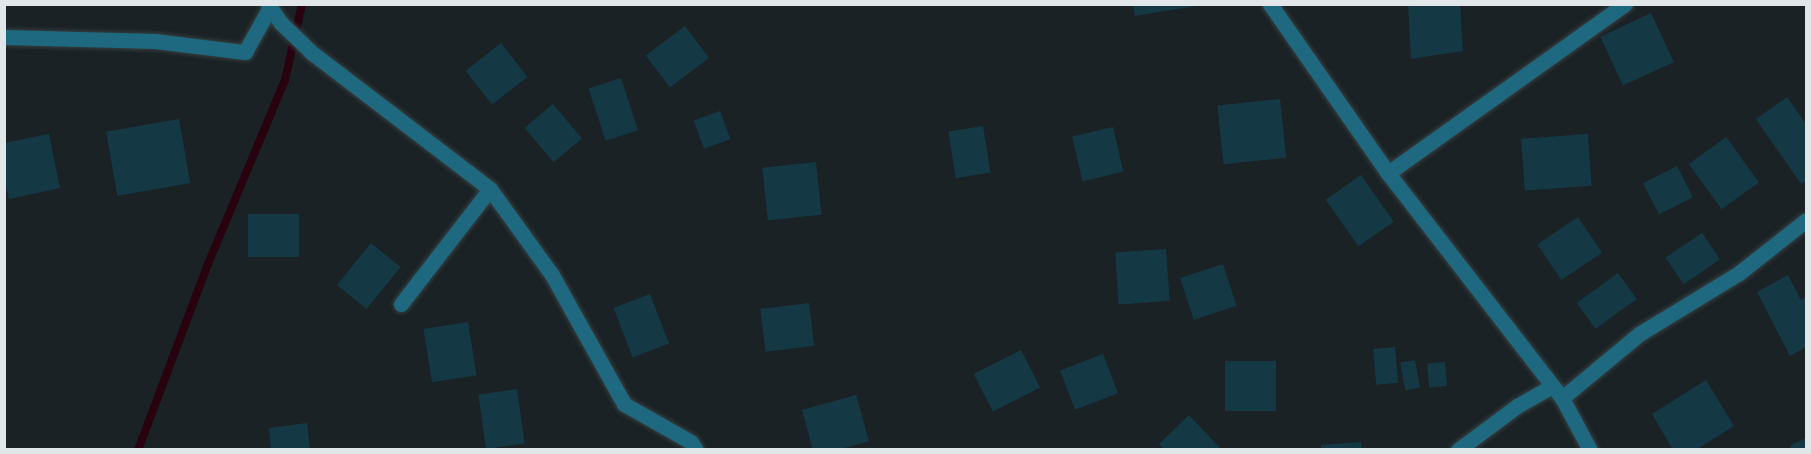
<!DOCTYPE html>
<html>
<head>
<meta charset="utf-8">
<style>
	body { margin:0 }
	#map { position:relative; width:1811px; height:454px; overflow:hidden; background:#1a2225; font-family:"Noto Sans",sans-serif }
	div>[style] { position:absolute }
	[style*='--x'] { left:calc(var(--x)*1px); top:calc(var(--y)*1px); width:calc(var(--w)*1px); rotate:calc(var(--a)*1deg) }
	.stream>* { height:8px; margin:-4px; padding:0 4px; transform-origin:4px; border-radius:4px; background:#290210 }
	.building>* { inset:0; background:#153944; transform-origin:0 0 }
	.roads { filter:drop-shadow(0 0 2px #363e40) drop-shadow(0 0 2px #363e40) }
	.minor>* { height:15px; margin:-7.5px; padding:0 7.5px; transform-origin:7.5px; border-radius:7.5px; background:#1e697f }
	span { translate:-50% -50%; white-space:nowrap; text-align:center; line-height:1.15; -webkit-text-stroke:4.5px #11191c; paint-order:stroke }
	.frame { position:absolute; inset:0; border:6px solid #e1e7e9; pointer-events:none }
</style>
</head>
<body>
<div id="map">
	<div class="stream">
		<div style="--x:138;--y:450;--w:199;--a:-69.4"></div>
		<div style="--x:208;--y:264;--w:199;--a:-67.3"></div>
		<div style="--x:285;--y:80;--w:78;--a:-77.4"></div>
	</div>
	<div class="building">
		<div style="clip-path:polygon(1133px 4px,1195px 4px,1196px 6px,1135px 16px)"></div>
		<div style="clip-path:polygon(1408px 4px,1460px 4px,1463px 51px,1411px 59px)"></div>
		<div style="left:1651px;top:13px;width:54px;height:56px;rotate:65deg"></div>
		<div style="left:685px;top:26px;width:40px;height:49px;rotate:53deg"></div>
		<div style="left:501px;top:43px;width:43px;height:45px;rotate:52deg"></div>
		<div style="left:621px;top:78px;width:55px;height:34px;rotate:72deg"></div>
		<div style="clip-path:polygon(1787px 97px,1806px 124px,1806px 181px,1801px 184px,1756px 119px)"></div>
		<div style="left:1280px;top:99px;width:59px;height:63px;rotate:84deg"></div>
		<div style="left:553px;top:104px;width:45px;height:37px;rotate:50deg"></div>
		<div style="left:720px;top:111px;width:30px;height:28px;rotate:70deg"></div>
		<div style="left:179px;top:119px;width:65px;height:74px;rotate:80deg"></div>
		<div style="left:983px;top:126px;width:47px;height:35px;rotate:81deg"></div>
		<div style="left:1113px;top:127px;width:46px;height:42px;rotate:77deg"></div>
		<div style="clip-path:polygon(49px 134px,60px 188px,9px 199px,4px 178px,4px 143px)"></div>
		<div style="left:1588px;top:134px;width:52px;height:67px;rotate:86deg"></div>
		<div style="left:1726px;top:137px;width:56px;height:46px;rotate:54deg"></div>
		<div style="left:816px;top:162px;width:53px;height:54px;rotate:84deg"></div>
		<div style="left:1677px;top:166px;width:35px;height:38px;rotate:63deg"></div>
		<div style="left:1361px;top:175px;width:57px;height:43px;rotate:55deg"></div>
		<div style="left:248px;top:214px;width:51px;height:43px"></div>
		<div style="left:1578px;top:217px;width:43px;height:49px;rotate:56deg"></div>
		<div style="left:1702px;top:233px;width:32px;height:44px;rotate:56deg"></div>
		<div style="left:371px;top:243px;width:38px;height:54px;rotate:39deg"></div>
		<div style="left:1166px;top:249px;width:52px;height:51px;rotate:86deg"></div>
		<div style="left:1223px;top:264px;width:44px;height:45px;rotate:72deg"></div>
		<div style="left:1618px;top:273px;width:32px;height:51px;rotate:54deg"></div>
		<div style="clip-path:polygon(1788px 275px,1801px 300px,1806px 297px,1806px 347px,1790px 356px,1757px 292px)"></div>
		<div style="left:650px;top:294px;width:53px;height:39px;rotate:69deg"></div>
		<div style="left:809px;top:303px;width:43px;height:49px;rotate:83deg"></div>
		<div style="left:468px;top:322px;width:54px;height:45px;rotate:81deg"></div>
		<div style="left:1395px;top:347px;width:36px;height:22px;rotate:85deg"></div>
		<div style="left:1021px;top:350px;width:42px;height:53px;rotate:63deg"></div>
		<div style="left:1103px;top:354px;width:42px;height:46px;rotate:69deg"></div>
		<div style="left:1415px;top:360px;width:28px;height:15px;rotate:80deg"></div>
		<div style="left:1225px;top:361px;width:51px;height:50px"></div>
		<div style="left:1445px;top:362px;width:24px;height:18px;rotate:85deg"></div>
		<div style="clip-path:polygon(1706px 380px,1734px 426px,1696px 450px,1673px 450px,1652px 414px)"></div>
		<div style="left:517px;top:389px;width:55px;height:39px;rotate:82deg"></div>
		<div style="clip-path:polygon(856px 395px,869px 441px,838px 450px,813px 450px,802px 410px)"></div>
		<div style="clip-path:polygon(1189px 415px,1222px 450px,1164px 450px,1159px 444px)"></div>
		<div style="clip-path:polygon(307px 423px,310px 450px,271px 450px,269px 428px)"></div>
		<div style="clip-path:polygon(1806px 438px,1806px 450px,1792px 450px,1790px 446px)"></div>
		<div style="clip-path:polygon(1361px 442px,1362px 450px,1321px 450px,1321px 445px)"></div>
	</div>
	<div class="roads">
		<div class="minor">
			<div style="--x:268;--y:4;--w:23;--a:56"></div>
			<div style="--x:281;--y:23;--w:42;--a:44"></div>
			<div style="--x:311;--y:52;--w:225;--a:37.4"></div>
			<div style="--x:490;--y:189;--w:106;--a:54.2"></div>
			<div style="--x:552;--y:275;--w:148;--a:60.8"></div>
			<div style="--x:624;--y:404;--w:77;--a:29.6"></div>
			<div style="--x:691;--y:442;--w:9;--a:58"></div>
			<div style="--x:1270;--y:4;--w:206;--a:55.1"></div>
			<div style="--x:1388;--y:173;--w:284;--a:52.3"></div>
			<div style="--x:1562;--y:398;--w:59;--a:61.7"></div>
			<div style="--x:4;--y:37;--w:151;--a:1.5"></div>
			<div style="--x:155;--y:41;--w:91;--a:7"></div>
			<div style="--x:245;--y:52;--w:51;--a:-60.9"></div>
			<div style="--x:1388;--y:173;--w:291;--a:-35.5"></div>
			<div style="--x:401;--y:304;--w:145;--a:-52.3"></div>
			<div style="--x:1562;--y:398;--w:100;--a:-39.7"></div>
			<div style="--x:1639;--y:334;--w:117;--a:-31.4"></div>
			<div style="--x:1739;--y:273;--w:85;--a:-38.3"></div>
			<div style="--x:1458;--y:450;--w:74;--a:-36.7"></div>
			<div style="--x:1517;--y:406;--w:40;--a:-29.7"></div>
		</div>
	</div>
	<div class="frame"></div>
</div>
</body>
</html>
